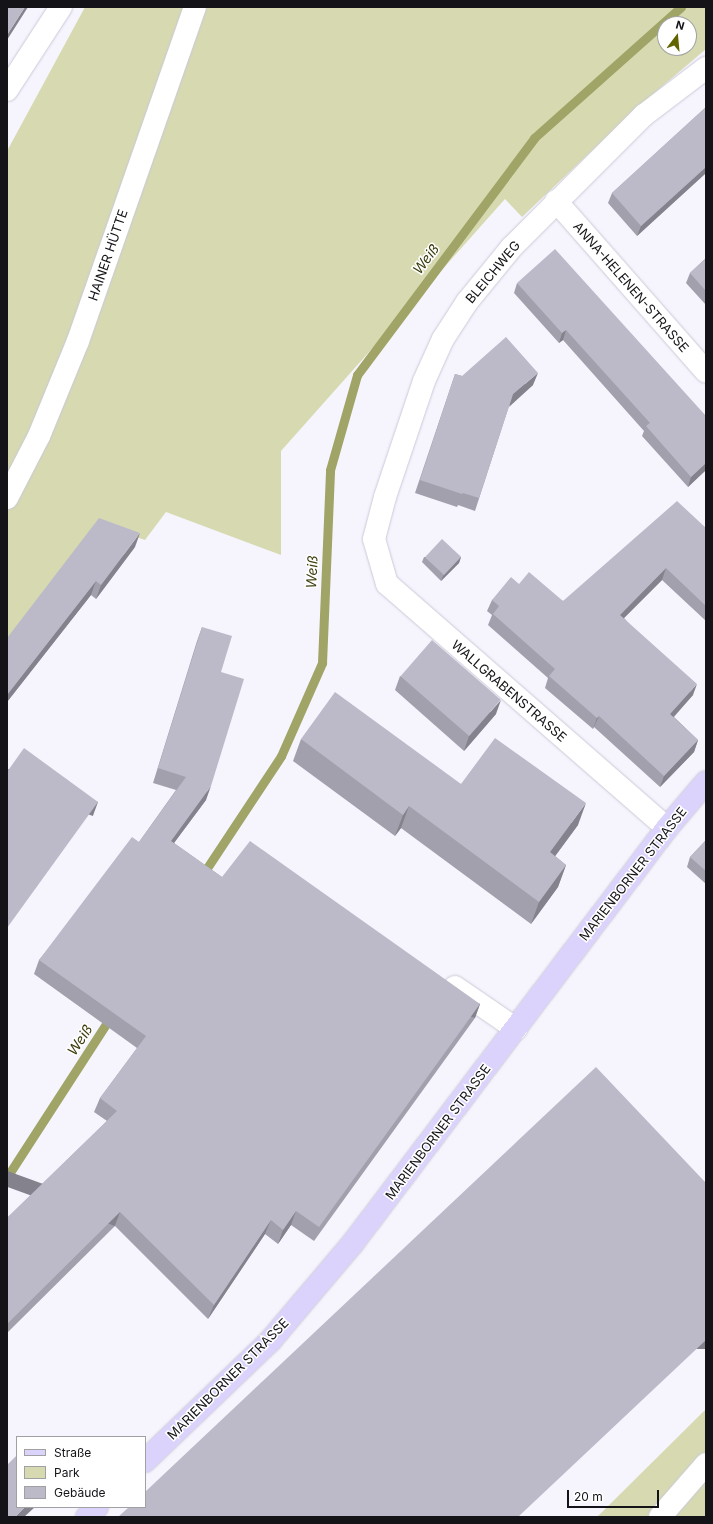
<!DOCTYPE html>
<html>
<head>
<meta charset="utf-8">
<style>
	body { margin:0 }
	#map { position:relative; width:713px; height:1524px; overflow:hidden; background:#f6f5fe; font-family:Inter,sans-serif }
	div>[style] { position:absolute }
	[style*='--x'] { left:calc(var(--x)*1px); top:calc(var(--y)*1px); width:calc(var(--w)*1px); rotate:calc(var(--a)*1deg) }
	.green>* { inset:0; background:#d7dab1 }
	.stream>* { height:9px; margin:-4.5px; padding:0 4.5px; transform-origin:4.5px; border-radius:4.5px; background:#a0a467 }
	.roads { filter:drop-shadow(0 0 1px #cbc9d7) drop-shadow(0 0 1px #cbc9d7) }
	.minor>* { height:22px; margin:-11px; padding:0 11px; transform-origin:11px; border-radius:11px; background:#fff }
	.major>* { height:22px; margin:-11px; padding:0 11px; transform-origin:11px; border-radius:11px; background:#dcd3fd }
	.wall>* { inset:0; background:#a2a0ac }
	.shaded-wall>* { inset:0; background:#84828c; transform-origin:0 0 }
	.building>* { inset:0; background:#bcbac8; transform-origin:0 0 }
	span { translate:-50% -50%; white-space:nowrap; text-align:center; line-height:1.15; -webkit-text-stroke:3px #fff; paint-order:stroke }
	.street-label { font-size:13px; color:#141318 }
	.water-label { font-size:14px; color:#3c3d0d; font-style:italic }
	.frame { position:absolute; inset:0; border:8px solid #141318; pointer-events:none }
	.legend { position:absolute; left:16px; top:1436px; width:130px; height:72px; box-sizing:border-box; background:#fff; border:1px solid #a1a1a3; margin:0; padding:5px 7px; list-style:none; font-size:12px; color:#141318 }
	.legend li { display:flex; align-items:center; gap:8px; height:20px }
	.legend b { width:20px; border:1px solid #a1a1a3 }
	.north { position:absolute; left:657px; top:16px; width:40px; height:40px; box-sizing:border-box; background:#fff; border:1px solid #a1a1a3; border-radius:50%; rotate:16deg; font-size:11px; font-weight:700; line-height:16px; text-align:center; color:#141318 }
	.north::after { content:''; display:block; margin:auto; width:14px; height:18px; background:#626400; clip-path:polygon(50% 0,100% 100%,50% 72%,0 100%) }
	.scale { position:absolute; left:567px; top:1490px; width:92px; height:18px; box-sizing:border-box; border:2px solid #141318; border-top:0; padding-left:5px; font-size:12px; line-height:14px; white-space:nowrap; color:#141318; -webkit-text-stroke:3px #fff; paint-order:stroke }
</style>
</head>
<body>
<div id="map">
	<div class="green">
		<div style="clip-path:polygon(evenodd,85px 7px,706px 7px,706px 49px,639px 106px,522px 217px,505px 199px,281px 451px,281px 555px,166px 512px,145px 540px,99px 525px,7px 643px,7px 151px,85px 7px,665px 24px,689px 24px,689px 48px,665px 48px,665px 24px)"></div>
		<div style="clip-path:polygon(706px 1409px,706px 1517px,597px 1517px)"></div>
	</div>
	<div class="stream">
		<div style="--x:201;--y:877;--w:145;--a:-56.5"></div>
		<div style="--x:281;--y:756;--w:102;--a:-66.2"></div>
		<div style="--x:322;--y:663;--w:193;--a:-87.6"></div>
		<div style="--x:330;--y:470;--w:99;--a:-74.1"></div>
		<div style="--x:357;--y:375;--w:296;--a:-53.2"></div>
		<div style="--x:534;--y:138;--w:197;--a:-41.7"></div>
		<div style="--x:7;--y:1177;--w:193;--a:-57.1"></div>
	</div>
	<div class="roads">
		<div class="minor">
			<div style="--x:7;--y:90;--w:99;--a:-57"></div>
			<div style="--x:556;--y:201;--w:227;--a:48.7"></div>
			<div style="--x:7;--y:498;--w:70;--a:-62.7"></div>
			<div style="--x:39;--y:436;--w:103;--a:-67.7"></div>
			<div style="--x:78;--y:341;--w:354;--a:-70.7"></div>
			<div style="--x:667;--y:828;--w:371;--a:-138.9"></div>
			<div style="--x:387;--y:584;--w:47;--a:-106.1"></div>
			<div style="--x:374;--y:539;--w:43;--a:-75.3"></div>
			<div style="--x:385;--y:497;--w:122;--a:-71.4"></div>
			<div style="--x:424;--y:381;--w:46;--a:-65.7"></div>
			<div style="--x:443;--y:339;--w:44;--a:-57"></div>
			<div style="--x:467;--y:302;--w:70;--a:-50.8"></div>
			<div style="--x:511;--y:248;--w:188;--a:-45"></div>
			<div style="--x:644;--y:115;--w:78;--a:-37.2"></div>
			<div style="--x:455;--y:987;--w:74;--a:34.5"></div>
			<div style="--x:660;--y:1517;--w:70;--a:-49"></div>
		</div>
		<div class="major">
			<div style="--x:145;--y:1461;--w:175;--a:-43.8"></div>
			<div style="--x:271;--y:1340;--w:127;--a:-49.8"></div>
			<div style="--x:353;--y:1243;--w:520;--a:-52.89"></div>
			<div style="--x:667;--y:828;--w:60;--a:-49.7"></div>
			<div style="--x:87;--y:1517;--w:14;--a:-45"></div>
		</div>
	</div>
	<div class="wall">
		<div style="clip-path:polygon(706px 107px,706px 173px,637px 236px,608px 203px,612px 193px)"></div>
		<div style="clip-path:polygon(706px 258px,706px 305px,686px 283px,690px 273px)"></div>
		<div style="clip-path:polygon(517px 283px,706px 416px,706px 470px,688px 487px,642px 436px,644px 431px,563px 340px,559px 343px,514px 293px)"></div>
		<div style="clip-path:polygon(455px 374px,462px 376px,533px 385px,509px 406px,475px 511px,458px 505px,457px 507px,415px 493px)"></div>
		<div style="clip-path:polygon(706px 528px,706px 621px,662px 580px,624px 618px,693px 695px,674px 717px,698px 740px,694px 752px,660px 787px,594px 727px,593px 729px,545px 688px,548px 678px,488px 625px,492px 615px,487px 611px,492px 600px,519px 584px,563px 601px)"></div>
		<div style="clip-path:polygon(135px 547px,96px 599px,91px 595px,7px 702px,7px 638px)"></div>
		<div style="clip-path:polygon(424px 557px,461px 557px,459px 563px,441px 581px,422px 562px)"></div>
		<div style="clip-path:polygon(202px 627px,221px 672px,206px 800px,174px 843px,222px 877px,480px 1004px,475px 1018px,314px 1241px,291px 1225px,278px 1244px,265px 1234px,208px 1319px,115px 1226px,7px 1333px,7px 1218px,107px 1121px,94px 1112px,100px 1098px,137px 1048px,34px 974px,39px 960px,139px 842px,176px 790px,153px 783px,197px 641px)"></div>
		<div style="clip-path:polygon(400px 676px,496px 714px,464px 751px,395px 690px)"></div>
		<div style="clip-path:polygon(301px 739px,461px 784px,578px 825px,555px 856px,566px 865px,558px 887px,531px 924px,401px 828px,395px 836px,293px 761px)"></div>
		<div style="clip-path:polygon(706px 840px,706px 884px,687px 867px,690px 857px)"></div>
	</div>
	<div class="shaded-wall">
		<div style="clip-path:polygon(25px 7px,28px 7px,7px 40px,7px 35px)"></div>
		<div style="clip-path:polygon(706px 167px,706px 173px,637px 236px,641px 226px)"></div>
		<div style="clip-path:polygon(566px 330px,563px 340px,559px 343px,562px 333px)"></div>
		<div style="clip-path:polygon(538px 373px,533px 385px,509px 407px,513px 394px)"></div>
		<div style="clip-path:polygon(706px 463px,706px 470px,688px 487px,691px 477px)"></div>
		<div style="clip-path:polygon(140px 533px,135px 547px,96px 599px,101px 585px)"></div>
		<div style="clip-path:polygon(461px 557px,459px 563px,441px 581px,443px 576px)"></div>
		<div style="clip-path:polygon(666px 568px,662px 580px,616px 626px,620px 615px)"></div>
		<div style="clip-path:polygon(96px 581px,91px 595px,7px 702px,7px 695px)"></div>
		<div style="clip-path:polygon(697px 684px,693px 695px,666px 725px,670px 714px)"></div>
		<div style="clip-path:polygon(501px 700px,496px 714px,464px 751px,469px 736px)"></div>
		<div style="clip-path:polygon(599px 716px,594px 727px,593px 729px,597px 718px)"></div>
		<div style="clip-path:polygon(698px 740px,694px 752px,660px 787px,664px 776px)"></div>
		<div style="clip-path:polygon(211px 786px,206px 800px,165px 855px,171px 841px)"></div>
		<div style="left:98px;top:802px;width:15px;height:155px;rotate:110deg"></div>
		<div style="clip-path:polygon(586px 803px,578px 825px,542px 874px,550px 852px)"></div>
		<div style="clip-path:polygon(409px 806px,401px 828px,395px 836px,403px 815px)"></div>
		<div style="clip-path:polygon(566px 865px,558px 887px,531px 924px,539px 902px)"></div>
		<div style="left:480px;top:1004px;width:15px;height:275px;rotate:110deg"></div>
		<div style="clip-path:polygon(296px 1211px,291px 1225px,278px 1244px,283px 1230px)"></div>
		<div style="left:120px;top:1212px;width:15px;height:159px;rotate:110deg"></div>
		<div style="clip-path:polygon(271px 1220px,265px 1234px,208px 1319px,214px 1305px)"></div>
		<div style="left:706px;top:1340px;width:9px;height:258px;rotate:90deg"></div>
		<div style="clip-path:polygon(25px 1507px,35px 1507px,24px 1517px,15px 1517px)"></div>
	</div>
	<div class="building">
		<div style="clip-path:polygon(7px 7px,25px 7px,7px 35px)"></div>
		<div style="clip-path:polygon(706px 107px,706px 167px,641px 226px,612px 193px)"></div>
		<div style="clip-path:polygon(555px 249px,706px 416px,706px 463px,691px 477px,646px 426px,650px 423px,566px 330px,562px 333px,517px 283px)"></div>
		<div style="clip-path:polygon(706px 258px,706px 291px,690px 273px)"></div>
		<div style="clip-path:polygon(506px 337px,538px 373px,513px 394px,479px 498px,463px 493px,462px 494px,420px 480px,455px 374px,462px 376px)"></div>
		<div style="clip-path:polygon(677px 501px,706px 528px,706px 606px,666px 568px,620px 615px,697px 684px,670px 714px,698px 740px,664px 776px,599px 716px,597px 718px,549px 676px,555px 669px,493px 614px,499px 606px,492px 600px,511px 577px,519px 584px,529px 572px,563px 601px)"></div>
		<div style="clip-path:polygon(99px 518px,140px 533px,101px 585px,96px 581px,7px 695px,7px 638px)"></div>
		<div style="left:442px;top:539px;width:26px;height:25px;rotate:43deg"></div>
		<div style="clip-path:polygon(202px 627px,232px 636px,221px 672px,244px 679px,211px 786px,171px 841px,222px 877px,250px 841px,480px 1004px,319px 1227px,296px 1211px,283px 1230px,271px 1220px,214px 1305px,120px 1212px,7px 1324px,7px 1218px,117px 1111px,100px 1098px,146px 1036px,39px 960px,132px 837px,139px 842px,186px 777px,158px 768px)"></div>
		<div style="left:432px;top:640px;width:91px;height:48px;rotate:41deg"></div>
		<div style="clip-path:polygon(335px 692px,461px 784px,495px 738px,586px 803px,550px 852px,566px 865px,539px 902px,409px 806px,403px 815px,301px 739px)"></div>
		<div style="clip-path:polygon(24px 748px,98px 802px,7px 928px,7px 772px)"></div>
		<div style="clip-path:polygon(706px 840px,706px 871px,690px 857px)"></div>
		<div style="clip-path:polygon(596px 1067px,706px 1183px,706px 1340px,518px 1517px,118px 1517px,129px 1507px,145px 1507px,145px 1492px)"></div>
		<div style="clip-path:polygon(17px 1455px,17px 1507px,25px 1507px,15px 1517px,7px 1517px,7px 1465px)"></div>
	</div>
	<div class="street-label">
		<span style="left:108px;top:255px;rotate:-71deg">HAINER HÜTTE</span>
		<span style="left:493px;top:272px;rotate:-50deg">BLEICHWEG</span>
		<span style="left:631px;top:287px;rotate:49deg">ANNA-HELENEN-STRASSE</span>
		<span style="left:509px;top:691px;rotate:41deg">WALLGRABENSTRASSE</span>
		<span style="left:633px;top:874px;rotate:-52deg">MARIENBORNER STRASSE</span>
		<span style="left:438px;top:1132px;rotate:-53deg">MARIENBORNER STRASSE</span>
		<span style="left:228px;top:1379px;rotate:-45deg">MARIENBORNER STRASSE</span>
	</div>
	<div class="water-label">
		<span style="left:426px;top:259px;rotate:-53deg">Weiß</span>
		<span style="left:312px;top:572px;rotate:-87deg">Weiß</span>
		<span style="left:80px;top:1040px;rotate:-57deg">Weiß</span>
	</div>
	<div class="frame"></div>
	<ul class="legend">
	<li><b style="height:5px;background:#dcd3fd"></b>Straße</li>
	<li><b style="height:11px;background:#d7dab1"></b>Park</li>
	<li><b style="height:11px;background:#bcbac8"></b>Gebäude</li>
	</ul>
	<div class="north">N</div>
	<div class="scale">20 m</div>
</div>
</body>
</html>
